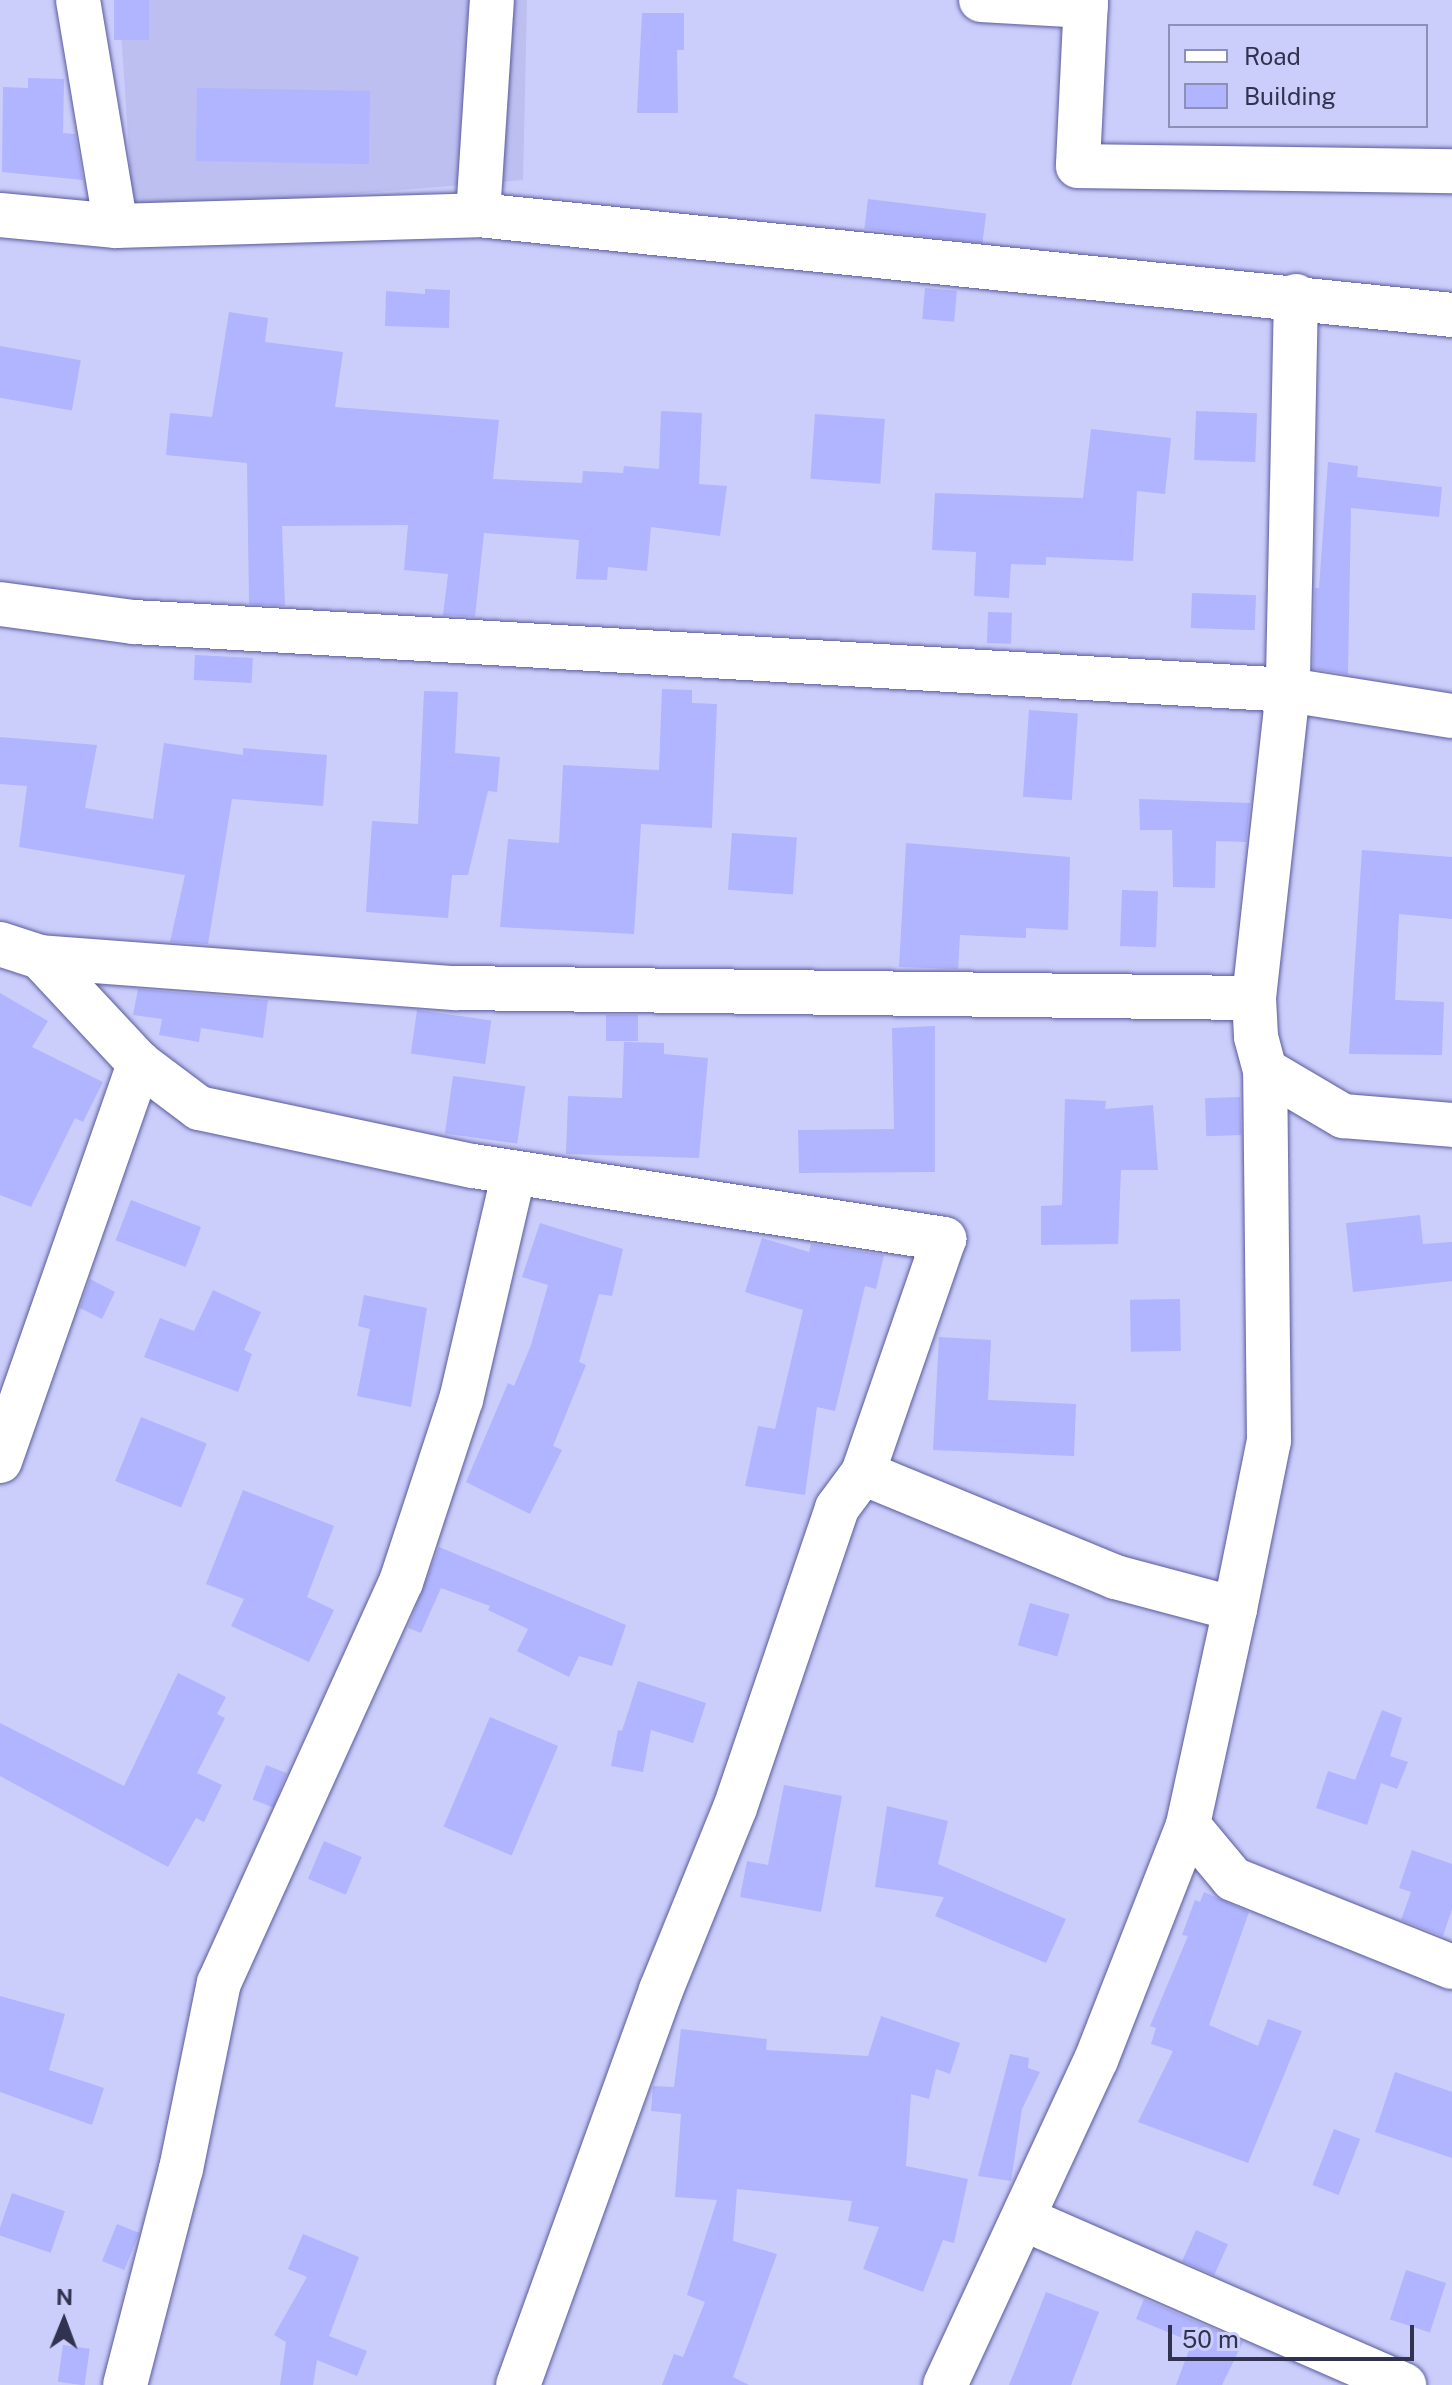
<!DOCTYPE html>
<html>
<head>
<meta charset="utf-8">
<style>
	body { margin:0 }
	#map { position:relative; width:1452px; height:2385px; overflow:hidden; background:#cbcefb; font-family:"Public Sans",sans-serif }
	div>[style] { position:absolute }
	[style*='--x'] { left:calc(var(--x)*1px); top:calc(var(--y)*1px); width:calc(var(--w)*1px); rotate:calc(var(--a)*1deg) }
	.built>* { inset:0; background:#bcbff0 }
	.building>* { inset:0; background:#b1b4fe; transform-origin:0 0 }
	.roads { filter:drop-shadow(0 0 2px #5a5b9d) drop-shadow(0 0 2px #5a5b9d) }
	.minor>* { height:44px; margin:-22px; padding:0 22px; transform-origin:22px; border-radius:22px; background:#fff }
	span { translate:-50% -50%; white-space:nowrap; text-align:center; line-height:1.15; -webkit-text-stroke:6px #cbcefb; paint-order:stroke }
	.legend { position:absolute; left:1168px; top:24px; width:260px; height:104px; box-sizing:border-box; background:#cbcefb; border:2px solid #8d90b6; margin:0; padding:10px 14px; list-style:none; font-size:24px; color:#31324f }
	.legend li { display:flex; align-items:center; gap:16px; height:40px }
	.legend b { width:40px; border:2px solid #8d90b6 }
	.north { position:absolute; left:24px; top:2281px; width:80px; height:80px; -webkit-text-stroke:6px #cbcefb; paint-order:stroke; rotate:1deg; font-size:22px; font-weight:700; line-height:32px; text-align:center; color:#31324f }
	.north::after { content:''; display:block; margin:auto; width:28px; height:36px; background:#31324f; clip-path:polygon(50% 0,100% 100%,50% 72%,0 100%) }
	.scale { position:absolute; left:1168px; top:2325px; width:246px; height:36px; box-sizing:border-box; border:4px solid #31324f; border-top:0; padding-left:10px; font-size:24px; line-height:28px; white-space:nowrap; color:#31324f; -webkit-text-stroke:6px #cbcefb; paint-order:stroke }
</style>
</head>
<body>
<div id="map">
	<div class="built">
		<div style="clip-path:polygon(119px 0,527px 0,523px 180px,133px 212px)"></div>
	</div>
	<div class="building">
		<div style="left:114px;top:0;width:35px;height:40px"></div>
		<div style="clip-path:polygon(642px 13px,684px 13px,684px 50px,677px 50px,678px 113px,637px 113px)"></div>
		<div style="clip-path:polygon(28px 78px,64px 79px,63px 133px,75px 134px,83px 180px,2px 172px,3px 87px,28px 88px)"></div>
		<div style="left:197px;top:88px;width:173px;height:73px;rotate:1deg"></div>
		<div style="left:868px;top:199px;width:119px;height:30px;rotate:7deg"></div>
		<div style="left:925px;top:288px;width:32px;height:31px;rotate:5deg"></div>
		<div style="clip-path:polygon(425px 289px,450px 290px,449px 328px,385px 326px,386px 291px,425px 294px)"></div>
		<div style="clip-path:polygon(229px 312px,268px 318px,265px 342px,343px 352px,335px 407px,499px 420px,493px 479px,582px 483px,583px 471px,623px 473px,624px 466px,659px 469px,661px 411px,702px 413px,699px 484px,727px 486px,720px 536px,651px 527px,647px 571px,608px 567px,607px 580px,576px 579px,579px 540px,484px 533px,475px 617px,443px 615px,448px 574px,404px 570px,408px 525px,282px 526px,285px 606px,249px 604px,247px 463px,166px 455px,170px 413px,212px 417px)"></div>
		<div style="left:0;top:346px;width:82px;height:51px;rotate:10deg"></div>
		<div style="left:1196px;top:411px;width:61px;height:49px;rotate:2deg"></div>
		<div style="left:815px;top:414px;width:70px;height:65px;rotate:4deg"></div>
		<div style="clip-path:polygon(1091px 429px,1171px 438px,1165px 494px,1137px 491px,1133px 561px,1046px 557px,1046px 565px,1011px 564px,1009px 598px,974px 596px,976px 552px,932px 550px,935px 493px,1083px 498px)"></div>
		<div style="clip-path:polygon(1328px 462px,1358px 466px,1357px 477px,1442px 487px,1439px 517px,1351px 508px,1348px 674px,1313px 669px,1315px 588px,1319px 588px)"></div>
		<div style="left:1192px;top:593px;width:64px;height:35px;rotate:2deg"></div>
		<div style="left:988px;top:612px;width:24px;height:31px;rotate:2deg"></div>
		<div style="left:195px;top:655px;width:58px;height:25px;rotate:3deg"></div>
		<div style="clip-path:polygon(662px 689px,692px 690px,692px 703px,717px 704px,712px 828px,641px 824px,634px 934px,500px 927px,508px 839px,559px 843px,563px 765px,659px 770px)"></div>
		<div style="clip-path:polygon(424px 691px,458px 692px,455px 753px,500px 757px,497px 792px,488px 791px,468px 875px,452px 875px,448px 918px,366px 912px,372px 821px,418px 824px)"></div>
		<div style="left:1029px;top:710px;width:49px;height:87px;rotate:4deg"></div>
		<div style="clip-path:polygon(0 737px,97px 745px,85px 808px,153px 819px,164px 743px,243px 755px,243px 748px,327px 755px,323px 806px,232px 799px,208px 944px,170px 942px,185px 875px,19px 847px,27px 786px,0 784px)"></div>
		<div style="clip-path:polygon(1139px 799px,1250px 803px,1246px 842px,1216px 841px,1215px 888px,1173px 887px,1172px 830px,1140px 830px)"></div>
		<div style="left:732px;top:833px;width:65px;height:57px;rotate:4deg"></div>
		<div style="clip-path:polygon(906px 843px,1070px 857px,1068px 930px,1026px 928px,1026px 938px,960px 935px,958px 969px,899px 967px)"></div>
		<div style="clip-path:polygon(1362px 850px,1452px 857px,1452px 919px,1399px 914px,1395px 1000px,1444px 1002px,1442px 1055px,1349px 1054px)"></div>
		<div style="left:1122px;top:890px;width:36px;height:56px;rotate:2deg"></div>
		<div style="clip-path:polygon(138px 989px,268px 1000px,263px 1038px,201px 1028px,199px 1042px,159px 1035px,162px 1019px,133px 1015px)"></div>
		<div style="clip-path:polygon(0 993px,48px 1021px,32px 1047px,103px 1082px,83px 1122px,75px 1118px,31px 1207px,0 1195px)"></div>
		<div style="left:417px;top:1010px;width:75px;height:44px;rotate:8deg"></div>
		<div style="left:606px;top:1015px;width:32px;height:26px"></div>
		<div style="clip-path:polygon(935px 1026px,935px 1172px,799px 1173px,798px 1130px,894px 1129px,892px 1028px)"></div>
		<div style="clip-path:polygon(624px 1042px,664px 1043px,664px 1054px,708px 1058px,699px 1158px,566px 1154px,568px 1096px,622px 1098px)"></div>
		<div style="left:453px;top:1076px;width:73px;height:58px;rotate:8deg"></div>
		<div style="left:1240px;top:1097px;width:38px;height:35px;rotate:88deg"></div>
		<div style="clip-path:polygon(1065px 1099px,1106px 1101px,1105px 1109px,1153px 1105px,1158px 1170px,1121px 1170px,1118px 1244px,1041px 1245px,1041px 1206px,1062px 1205px)"></div>
		<div style="left:131px;top:1200px;width:75px;height:43px;rotate:21deg"></div>
		<div style="clip-path:polygon(1420px 1215px,1423px 1244px,1452px 1242px,1452px 1281px,1353px 1292px,1346px 1223px)"></div>
		<div style="clip-path:polygon(540px 1223px,623px 1249px,612px 1296px,599px 1294px,579px 1362px,586px 1365px,553px 1446px,562px 1450px,530px 1514px,466px 1482px,508px 1383px,514px 1386px,531px 1345px,548px 1285px,522px 1277px)"></div>
		<div style="clip-path:polygon(762px 1238px,809px 1252px,811px 1244px,884px 1255px,876px 1289px,865px 1286px,835px 1411px,817px 1407px,805px 1495px,745px 1486px,758px 1426px,775px 1429px,803px 1310px,745px 1292px)"></div>
		<div style="clip-path:polygon(90px 1279px,115px 1292px,102px 1319px,80px 1308px)"></div>
		<div style="clip-path:polygon(213px 1290px,261px 1312px,244px 1350px,252px 1354px,238px 1392px,144px 1357px,160px 1318px,194px 1331px)"></div>
		<div style="clip-path:polygon(364px 1295px,427px 1308px,411px 1407px,357px 1396px,370px 1329px,358px 1326px)"></div>
		<div style="left:1180px;top:1299px;width:52px;height:50px;rotate:89deg"></div>
		<div style="clip-path:polygon(939px 1337px,991px 1340px,988px 1400px,1076px 1404px,1074px 1456px,933px 1450px)"></div>
		<div style="left:141px;top:1417px;width:71px;height:69px;rotate:22deg"></div>
		<div style="clip-path:polygon(243px 1490px,334px 1526px,307px 1597px,334px 1610px,309px 1662px,231px 1626px,244px 1599px,206px 1584px)"></div>
		<div style="clip-path:polygon(439px 1547px,626px 1625px,612px 1666px,579px 1656px,569px 1677px,517px 1651px,528px 1629px,488px 1610px,490px 1606px,441px 1588px,421px 1633px,408px 1628px)"></div>
		<div style="left:1030px;top:1603px;width:41px;height:44px;rotate:16deg"></div>
		<div style="clip-path:polygon(178px 1673px,226px 1697px,217px 1714px,225px 1718px,197px 1773px,222px 1785px,204px 1822px,196px 1818px,168px 1867px,0 1776px,0 1723px,124px 1786px)"></div>
		<div style="clip-path:polygon(638px 1681px,706px 1703px,693px 1743px,651px 1730px,643px 1772px,611px 1766px,618px 1730px,622px 1731px)"></div>
		<div style="clip-path:polygon(1382px 1710px,1402px 1718px,1390px 1756px,1408px 1762px,1397px 1789px,1381px 1783px,1367px 1825px,1316px 1808px,1328px 1771px,1355px 1780px)"></div>
		<div style="left:490px;top:1717px;width:74px;height:119px;rotate:23deg"></div>
		<div style="left:266px;top:1765px;width:22px;height:37px;rotate:21deg"></div>
		<div style="clip-path:polygon(784px 1785px,842px 1796px,821px 1912px,740px 1897px,747px 1861px,768px 1865px)"></div>
		<div style="clip-path:polygon(887px 1806px,948px 1821px,938px 1864px,1066px 1919px,1046px 1963px,935px 1916px,944px 1897px,875px 1887px)"></div>
		<div style="left:324px;top:1841px;width:41px;height:41px;rotate:23deg"></div>
		<div style="clip-path:polygon(1412px 1850px,1452px 1864px,1452px 1909px,1443px 1936px,1401px 1920px,1411px 1892px,1399px 1888px)"></div>
		<div style="clip-path:polygon(1204px 1892px,1249px 1912px,1209px 2025px,1258px 2046px,1268px 2019px,1302px 2031px,1248px 2163px,1138px 2122px,1173px 2051px,1151px 2044px,1156px 2028px,1150px 2026px,1188px 1936px,1182px 1935px,1195px 1900px,1200px 1902px)"></div>
		<div style="clip-path:polygon(0 1996px,65px 2014px,49px 2070px,104px 2088px,92px 2125px,0 2092px)"></div>
		<div style="clip-path:polygon(881px 2016px,960px 2043px,950px 2074px,936px 2069px,929px 2099px,911px 2094px,906px 2166px,968px 2179px,954px 2243px,943px 2240px,923px 2292px,863px 2269px,879px 2227px,848px 2221px,852px 2201px,737px 2189px,733px 2241px,777px 2254px,733px 2377px,749px 2385px,662px 2385px,674px 2354px,683px 2357px,705px 2302px,687px 2295px,717px 2200px,675px 2197px,681px 2114px,651px 2111px,653px 2086px,674px 2087px,681px 2029px,767px 2039px,766px 2050px,868px 2056px)"></div>
		<div style="clip-path:polygon(1010px 2054px,1029px 2058px,1028px 2068px,1040px 2072px,1022px 2109px,1011px 2181px,978px 2176px)"></div>
		<div style="clip-path:polygon(1395px 2072px,1452px 2092px,1452px 2158px,1375px 2132px)"></div>
		<div style="left:1334px;top:2129px;width:28px;height:60px;rotate:21deg"></div>
		<div style="left:12px;top:2193px;width:56px;height:44px;rotate:19deg"></div>
		<div style="left:117px;top:2224px;width:24px;height:40px;rotate:22deg"></div>
		<div style="left:1196px;top:2230px;width:35px;height:34px;rotate:24deg"></div>
		<div style="clip-path:polygon(303px 2234px,359px 2257px,329px 2336px,367px 2351px,357px 2376px,317px 2360px,313px 2385px,280px 2385px,286px 2342px,274px 2335px,307px 2277px,288px 2269px)"></div>
		<div style="left:1406px;top:2270px;width:42px;height:52px;rotate:18deg"></div>
		<div style="clip-path:polygon(1046px 2292px,1099px 2312px,1071px 2385px,1009px 2385px)"></div>
		<div style="clip-path:polygon(1144px 2299px,1243px 2342px,1222px 2385px,1176px 2385px,1192px 2342px,1136px 2319px)"></div>
		<div style="left:63px;top:2345px;width:27px;height:37px;rotate:8deg"></div>
	</div>
	<div class="roads">
		<div class="minor">
			<div style="--x:78;--y:0;--w:229;--a:80.5"></div>
			<div style="--x:981;--y:0;--w:105;--a:3.3"></div>
			<div style="--x:1086;--y:0;--w:166;--a:92.8"></div>
			<div style="--x:1078;--y:166;--w:374;--a:0.8"></div>
			<div style="--x:0;--y:215;--w:117;--a:5.4"></div>
			<div style="--x:116;--y:226;--w:362;--a:-1.7"></div>
			<div style="--x:478;--y:215;--w:979;--a:5.86"></div>
			<div style="--x:478;--y:215;--w:215;--a:-86.3"></div>
			<div style="--x:1296;--y:296;--w:394;--a:91.2"></div>
			<div style="--x:1288;--y:690;--w:310;--a:96.3"></div>
			<div style="--x:1254;--y:998;--w:39;--a:87"></div>
			<div style="--x:1256;--y:1037;--w:34;--a:75"></div>
			<div style="--x:1265;--y:1070;--w:91;--a:30.5"></div>
			<div style="--x:1343;--y:1116;--w:109;--a:4.7"></div>
			<div style="--x:0;--y:604;--w:135;--a:7.7"></div>
			<div style="--x:134;--y:622;--w:1156;--a:3.37"></div>
			<div style="--x:1288;--y:690;--w:166;--a:9"></div>
			<div style="--x:0;--y:944;--w:42;--a:18"></div>
			<div style="--x:40;--y:957;--w:145;--a:47"></div>
			<div style="--x:139;--y:1063;--w:75;--a:36.9"></div>
			<div style="--x:199;--y:1108;--w:280;--a:12"></div>
			<div style="--x:473;--y:1166;--w:477;--a:8.8"></div>
			<div style="--x:944;--y:1239;--w:248;--a:109.1"></div>
			<div style="--x:863;--y:1473;--w:273;--a:22.4"></div>
			<div style="--x:1115;--y:1577;--w:124;--a:14.9"></div>
			<div style="--x:1235;--y:1609;--w:221;--a:102.3"></div>
			<div style="--x:1188;--y:1825;--w:70;--a:50.2"></div>
			<div style="--x:1233;--y:1879;--w:236;--a:21.9"></div>
			<div style="--x:40;--y:957;--w:416;--a:4.3"></div>
			<div style="--x:455;--y:988;--w:799;--a:0.72"></div>
			<div style="--x:0;--y:1461;--w:422;--a:-70.7"></div>
			<div style="--x:1235;--y:1609;--w:171;--a:-78.6"></div>
			<div style="--x:1269;--y:1441;--w:371;--a:-90.6"></div>
			<div style="--x:1024;--y:2219;--w:415;--a:23.6"></div>
			<div style="--x:125;--y:2385;--w:223;--a:-75.5"></div>
			<div style="--x:181;--y:2169;--w:190;--a:-78.5"></div>
			<div style="--x:219;--y:1983;--w:440;--a:-65.6"></div>
			<div style="--x:401;--y:1582;--w:192;--a:-71.8"></div>
			<div style="--x:461;--y:1400;--w:233;--a:-76.9"></div>
			<div style="--x:518;--y:2385;--w:420;--a:-70.1"></div>
			<div style="--x:661;--y:1990;--w:196;--a:-67.9"></div>
			<div style="--x:735;--y:1808;--w:317;--a:-71.2"></div>
			<div style="--x:837;--y:1508;--w:44;--a:-53.4"></div>
			<div style="--x:945;--y:2385;--w:358;--a:-65.1"></div>
			<div style="--x:1096;--y:2060;--w:252;--a:-68.6"></div>
		</div>
	</div>
	<ul class="legend">
	<li><b style="height:10px;background:#fff"></b>Road</li>
	<li><b style="height:22px;background:#b1b4fe"></b>Building</li>
	</ul>
	<div class="north">N</div>
	<div class="scale">50 m</div>
</div>
</body>
</html>
